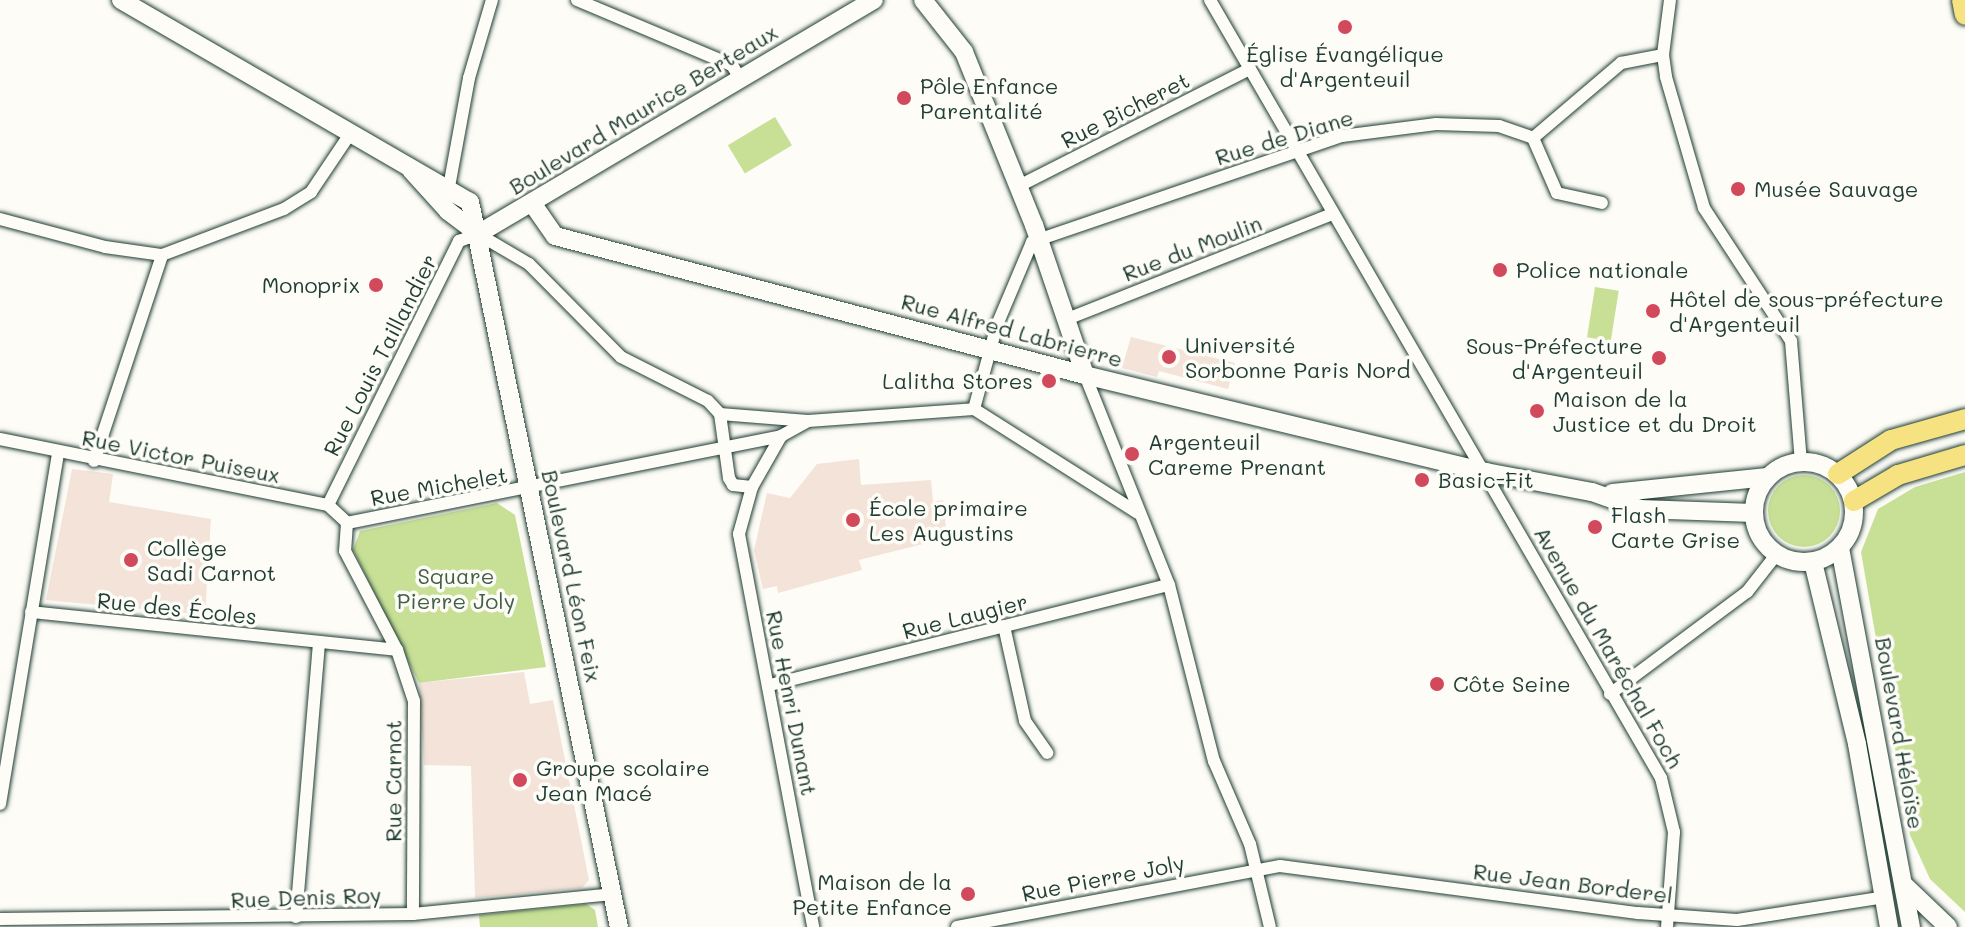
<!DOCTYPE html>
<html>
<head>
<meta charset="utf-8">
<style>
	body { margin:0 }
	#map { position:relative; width:1965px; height:927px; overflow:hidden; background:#fdfcf7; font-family:Mali,sans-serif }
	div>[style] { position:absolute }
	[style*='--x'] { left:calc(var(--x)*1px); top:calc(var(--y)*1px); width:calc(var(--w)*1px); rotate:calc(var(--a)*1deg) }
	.built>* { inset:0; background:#f3e3d8 }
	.green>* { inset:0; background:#c7e096; transform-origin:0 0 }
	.round { border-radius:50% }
	.roads { filter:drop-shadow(0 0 2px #1f3d34) drop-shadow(0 0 2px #1f3d34) }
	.street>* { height:12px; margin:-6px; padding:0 6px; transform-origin:6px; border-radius:6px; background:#fdfcf7 }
	.secondary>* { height:18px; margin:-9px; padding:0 9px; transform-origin:9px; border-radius:9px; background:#fdfcf7 }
	.secondary>.ring { margin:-9px; padding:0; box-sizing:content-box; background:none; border:18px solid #fdfcf7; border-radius:50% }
	.primary>* { height:20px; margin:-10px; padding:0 10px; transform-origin:10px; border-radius:10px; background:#f7e281 }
	.dots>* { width:22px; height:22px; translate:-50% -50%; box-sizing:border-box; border:4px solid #fdfcf7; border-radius:50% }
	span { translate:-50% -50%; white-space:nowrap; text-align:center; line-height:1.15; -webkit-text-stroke:7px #fdfcf7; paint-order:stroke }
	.poi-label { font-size:22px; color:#1f3d34 }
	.left { translate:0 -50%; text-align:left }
	.right { translate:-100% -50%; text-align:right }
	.street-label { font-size:22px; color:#1f3d34 }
	.park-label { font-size:22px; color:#415e48 }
</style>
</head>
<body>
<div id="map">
	<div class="built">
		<div style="clip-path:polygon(1131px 337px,1235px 363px,1228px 389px,1159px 371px,1157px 377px,1122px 368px)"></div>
		<div style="clip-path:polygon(859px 459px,861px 485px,931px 480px,933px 502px,943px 500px,947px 538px,859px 560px,862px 570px,778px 593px,777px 586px,763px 589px,754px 550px,767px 493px,790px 498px,817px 464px)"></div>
		<div style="clip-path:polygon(72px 469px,113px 474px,109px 502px,211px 519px,205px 615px,46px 600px)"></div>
		<div style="clip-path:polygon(524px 672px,530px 704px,553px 700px,589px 880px,582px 888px,475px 898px,471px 766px,424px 765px,419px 683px)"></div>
	</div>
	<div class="green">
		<div style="left:775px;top:117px;width:33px;height:55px;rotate:59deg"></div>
		<div style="left:1595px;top:287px;width:24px;height:51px;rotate:9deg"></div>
		<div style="clip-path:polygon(1965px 472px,1965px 912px,1930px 879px,1910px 835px,1861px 552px,1878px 509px,1915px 487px)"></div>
		<div class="round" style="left:1768px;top:475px;width:72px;height:72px"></div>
		<div style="clip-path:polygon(497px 503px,515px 515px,546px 667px,419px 683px,353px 550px,360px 531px)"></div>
		<div style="clip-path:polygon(586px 904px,595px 910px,598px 927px,480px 927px,479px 915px)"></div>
	</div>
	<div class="roads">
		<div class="street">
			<div style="--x:577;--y:0;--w:168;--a:22.8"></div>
			<div style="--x:732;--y:65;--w:16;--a:60"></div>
			<div style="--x:1210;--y:0;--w:899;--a:59.9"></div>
			<div style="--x:1661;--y:778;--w:56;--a:76.5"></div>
			<div style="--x:1674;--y:832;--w:95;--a:94.2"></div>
			<div style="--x:1670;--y:0;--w:55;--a:97.3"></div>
			<div style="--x:1663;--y:55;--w:22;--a:82"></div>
			<div style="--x:1666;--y:77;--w:136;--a:73.8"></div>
			<div style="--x:1704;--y:208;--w:159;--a:56.8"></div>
			<div style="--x:1791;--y:341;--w:121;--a:85.3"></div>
			<div style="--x:1533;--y:138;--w:60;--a:66.4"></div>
			<div style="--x:1557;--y:193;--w:46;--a:12.5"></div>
			<div style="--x:1019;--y:186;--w:259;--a:-26.9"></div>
			<div style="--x:449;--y:187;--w:111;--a:-79.6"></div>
			<div style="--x:469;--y:78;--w:81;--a:-73.6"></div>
			<div style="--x:0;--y:219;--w:109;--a:14.9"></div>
			<div style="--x:105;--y:247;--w:58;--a:8"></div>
			<div style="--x:162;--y:255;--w:130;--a:-20.7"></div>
			<div style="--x:284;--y:209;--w:32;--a:-32"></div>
			<div style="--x:311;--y:192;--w:70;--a:-56.1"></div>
			<div style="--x:1067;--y:319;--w:285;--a:-21.6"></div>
			<div style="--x:1085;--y:375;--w:226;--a:68.2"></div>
			<div style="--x:1169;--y:585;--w:182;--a:75.7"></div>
			<div style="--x:1214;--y:761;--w:90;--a:66.6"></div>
			<div style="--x:1250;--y:844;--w:85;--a:76.5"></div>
			<div style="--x:974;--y:409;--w:87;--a:-74.7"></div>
			<div style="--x:997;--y:325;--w:90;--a:-67.1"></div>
			<div style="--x:1032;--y:242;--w:328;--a:-18.9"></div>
			<div style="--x:1342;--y:136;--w:95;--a:-7.3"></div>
			<div style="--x:1436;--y:124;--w:63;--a:1.8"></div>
			<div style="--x:1499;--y:126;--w:36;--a:19"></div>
			<div style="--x:1533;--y:138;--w:116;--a:-40.4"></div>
			<div style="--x:1621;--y:63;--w:43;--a:-10.8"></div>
			<div style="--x:720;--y:414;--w:88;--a:4.5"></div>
			<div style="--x:808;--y:421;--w:166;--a:-4.1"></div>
			<div style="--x:974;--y:409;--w:194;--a:32.4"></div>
			<div style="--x:781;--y:436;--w:59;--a:119.6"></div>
			<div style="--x:752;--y:487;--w:49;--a:105.5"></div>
			<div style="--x:739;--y:534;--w:400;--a:79.3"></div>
			<div style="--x:0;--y:439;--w:335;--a:11.4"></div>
			<div style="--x:328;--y:505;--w:26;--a:43"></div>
			<div style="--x:94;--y:461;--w:217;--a:-71.7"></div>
			<div style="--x:328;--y:505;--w:295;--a:-63.6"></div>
			<div style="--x:459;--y:241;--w:20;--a:-20"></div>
			<div style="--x:478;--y:234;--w:59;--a:30.5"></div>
			<div style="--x:529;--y:264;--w:131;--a:45.3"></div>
			<div style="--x:621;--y:357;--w:97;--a:26.8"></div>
			<div style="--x:708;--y:401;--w:18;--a:47"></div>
			<div style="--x:720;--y:414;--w:65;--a:82"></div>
			<div style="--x:729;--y:478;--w:8;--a:60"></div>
			<div style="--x:733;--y:485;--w:19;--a:6"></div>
			<div style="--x:347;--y:523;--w:443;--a:-11.3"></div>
			<div style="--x:781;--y:436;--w:31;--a:-29"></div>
			<div style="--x:347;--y:523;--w:28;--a:94"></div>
			<div style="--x:345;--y:551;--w:112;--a:62.3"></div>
			<div style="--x:397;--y:650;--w:54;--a:71.6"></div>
			<div style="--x:414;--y:701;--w:213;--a:90.3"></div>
			<div style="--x:31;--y:612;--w:368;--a:5.9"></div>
			<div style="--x:1004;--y:626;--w:97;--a:77.5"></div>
			<div style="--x:1025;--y:721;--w:39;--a:55"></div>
			<div style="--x:770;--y:685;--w:411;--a:-14.1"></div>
			<div style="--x:1610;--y:694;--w:171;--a:-36.7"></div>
			<div style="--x:1747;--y:592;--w:47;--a:-51.9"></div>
			<div style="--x:0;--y:804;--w:357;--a:-80.6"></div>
			<div style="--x:296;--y:917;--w:276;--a:-85.2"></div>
			<div style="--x:0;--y:919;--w:413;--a:-0.7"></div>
			<div style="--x:413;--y:914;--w:200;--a:-5.7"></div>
			<div style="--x:957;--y:927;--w:329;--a:-10.7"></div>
			<div style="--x:1280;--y:866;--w:361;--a:7.5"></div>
			<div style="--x:1638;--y:913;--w:99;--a:4"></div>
			<div style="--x:1737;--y:920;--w:151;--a:-8.8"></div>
		</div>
		<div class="secondary">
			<div style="--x:121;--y:0;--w:403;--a:30.1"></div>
			<div style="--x:470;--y:202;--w:740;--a:78.39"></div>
			<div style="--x:923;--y:0;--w:66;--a:51.7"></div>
			<div style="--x:964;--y:52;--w:187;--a:68"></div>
			<div style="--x:1034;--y:225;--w:158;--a:71.2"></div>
			<div style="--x:411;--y:170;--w:55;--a:47.9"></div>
			<div style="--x:448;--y:211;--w:38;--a:37"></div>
			<div style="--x:532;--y:203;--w:40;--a:55.1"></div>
			<div style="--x:555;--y:236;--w:548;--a:14.7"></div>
			<div style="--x:1085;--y:375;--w:413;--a:13.6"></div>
			<div style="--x:1486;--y:472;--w:108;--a:10.7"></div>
			<div style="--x:1592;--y:492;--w:51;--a:19.5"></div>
			<div style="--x:1640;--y:509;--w:114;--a:2"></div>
			<div style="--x:478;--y:234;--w:460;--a:-30.6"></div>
			<div class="ring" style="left:1754px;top:462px;width:82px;height:82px"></div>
			<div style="--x:1612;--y:493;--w:157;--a:-5.9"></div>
			<div style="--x:1840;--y:548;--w:386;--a:79.4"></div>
			<div style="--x:1813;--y:562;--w:187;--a:76.4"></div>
			<div style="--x:1857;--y:744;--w:186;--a:80.1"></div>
			<div style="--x:1904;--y:885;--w:61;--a:43.7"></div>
		</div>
		<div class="primary">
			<div style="--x:1962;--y:0;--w:15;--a:79"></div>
			<div style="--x:1838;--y:474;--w:63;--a:-32.7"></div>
			<div style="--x:1891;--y:440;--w:77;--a:-15.8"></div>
			<div style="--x:1854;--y:501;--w:51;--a:-30.6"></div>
			<div style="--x:1898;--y:475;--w:70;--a:-16.6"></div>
		</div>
	</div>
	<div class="dots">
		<div style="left:1345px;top:27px;background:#d1495b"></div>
		<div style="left:904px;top:98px;background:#d1495b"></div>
		<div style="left:1738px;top:189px;background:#d1495b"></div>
		<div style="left:1500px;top:270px;background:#d1495b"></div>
		<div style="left:376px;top:285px;background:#d1495b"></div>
		<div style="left:1653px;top:311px;background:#d1495b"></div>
		<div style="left:1169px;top:357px;background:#d1495b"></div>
		<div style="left:1659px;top:358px;background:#d1495b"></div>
		<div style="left:1049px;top:381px;background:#d1495b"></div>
		<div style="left:1537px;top:411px;background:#d1495b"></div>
		<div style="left:1132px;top:454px;background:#d1495b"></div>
		<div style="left:1422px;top:480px;background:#d1495b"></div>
		<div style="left:853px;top:520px;background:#d1495b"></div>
		<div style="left:1595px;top:527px;background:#d1495b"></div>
		<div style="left:131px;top:560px;background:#d1495b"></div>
		<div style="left:1437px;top:684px;background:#d1495b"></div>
		<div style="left:520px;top:780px;background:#d1495b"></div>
		<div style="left:968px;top:894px;background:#d1495b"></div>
	</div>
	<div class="poi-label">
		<span style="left:1345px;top:66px">Église Évangélique<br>d'Argenteuil</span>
		<span class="left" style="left:920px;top:98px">Pôle Enfance<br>Parentalité</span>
		<span class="left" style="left:1754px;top:189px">Musée Sauvage</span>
		<span class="left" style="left:1516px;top:270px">Police nationale</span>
		<span class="right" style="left:360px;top:285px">Monoprix</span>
		<span class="left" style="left:1669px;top:311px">Hôtel de sous-préfecture<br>d'Argenteuil</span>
		<span class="left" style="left:1185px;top:357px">Université<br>Sorbonne Paris Nord</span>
		<span class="right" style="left:1643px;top:358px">Sous-Préfecture<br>d'Argenteuil</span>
		<span class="right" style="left:1033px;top:381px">Lalitha Stores</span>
		<span class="left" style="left:1553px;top:411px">Maison de la<br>Justice et du Droit</span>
		<span class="left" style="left:1148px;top:454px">Argenteuil<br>Careme Prenant</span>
		<span class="left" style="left:1438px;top:480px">Basic-Fit</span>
		<span class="left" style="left:869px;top:520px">École primaire<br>Les Augustins</span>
		<span class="left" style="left:1611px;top:527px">Flash<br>Carte Grise</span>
		<span class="left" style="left:147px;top:560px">Collège<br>Sadi Carnot</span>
		<span class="left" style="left:1453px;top:684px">Côte Seine</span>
		<span class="left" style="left:536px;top:780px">Groupe scolaire<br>Jean Macé</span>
		<span class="right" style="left:952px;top:894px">Maison de la<br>Petite Enfance</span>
	</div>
	<div class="street-label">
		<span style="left:643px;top:109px;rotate:-31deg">Boulevard Maurice Berteaux</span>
		<span style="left:1125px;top:110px;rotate:-27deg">Rue Bicheret</span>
		<span style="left:1284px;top:137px;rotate:-17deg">Rue de Diane</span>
		<span style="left:1192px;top:248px;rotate:-21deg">Rue du Moulin</span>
		<span style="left:1012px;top:330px;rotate:15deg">Rue Alfred Labrierre</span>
		<span style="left:380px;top:355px;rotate:-63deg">Rue Louis Taillandier</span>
		<span style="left:181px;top:456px;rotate:11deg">Rue Victor Puiseux</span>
		<span style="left:439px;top:486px;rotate:-10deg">Rue Michelet</span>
		<span style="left:572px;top:576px;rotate:78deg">Boulevard Léon Feix</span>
		<span style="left:177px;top:608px;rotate:6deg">Rue des Écoles</span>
		<span style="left:965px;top:616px;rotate:-14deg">Rue Laugier</span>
		<span style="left:1609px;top:647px;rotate:60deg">Avenue du Maréchal Foch</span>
		<span style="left:792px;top:703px;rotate:79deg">Rue Henri Dunant</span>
		<span style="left:1900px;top:733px;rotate:80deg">Boulevard Héloïse</span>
		<span style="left:393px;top:781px;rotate:-90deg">Rue Carnot</span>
		<span style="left:1103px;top:878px;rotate:-11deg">Rue Pierre Joly</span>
		<span style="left:1573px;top:883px;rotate:7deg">Rue Jean Borderel</span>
		<span style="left:306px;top:897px;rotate:-2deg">Rue Denis Roy</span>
	</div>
	<div class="park-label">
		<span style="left:456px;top:588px">Square<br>Pierre Joly</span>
	</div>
</div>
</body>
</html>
